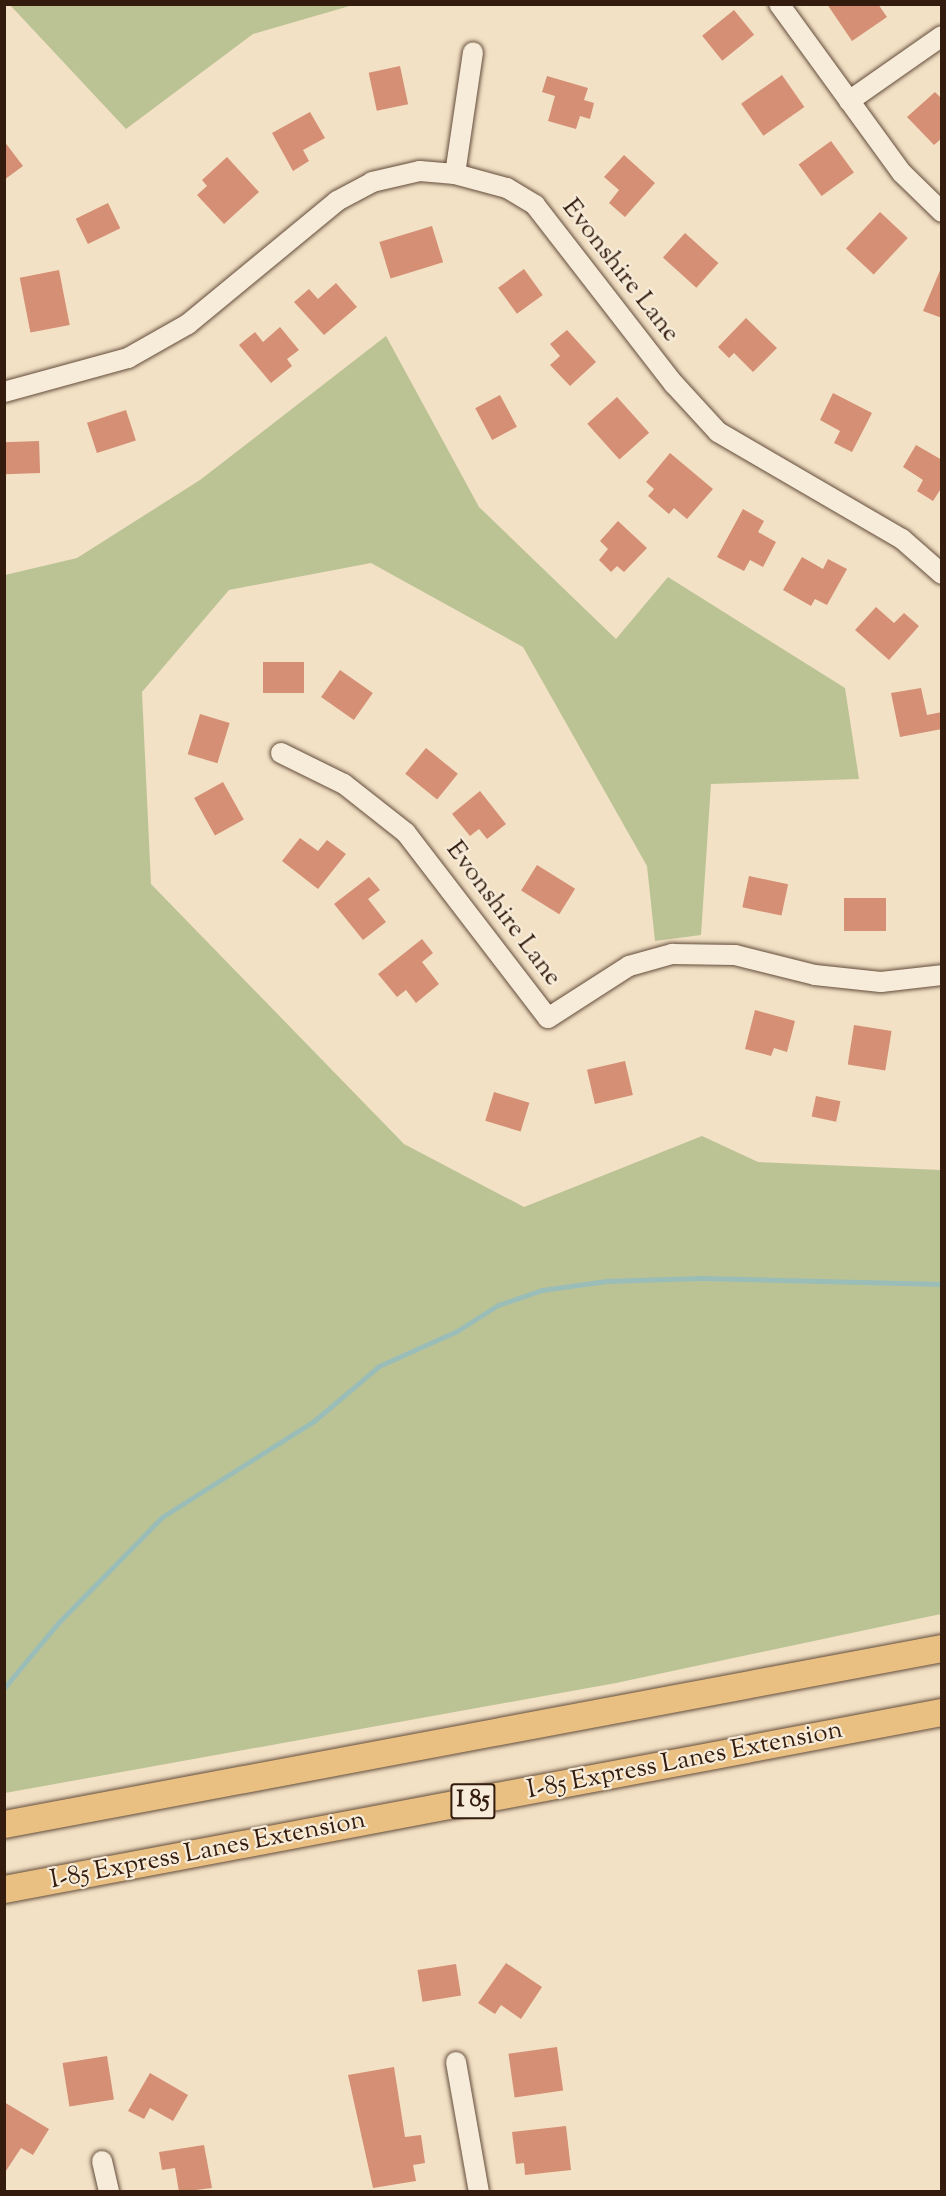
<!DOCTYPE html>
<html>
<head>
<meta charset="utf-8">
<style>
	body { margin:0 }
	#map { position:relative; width:946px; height:2196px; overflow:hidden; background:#f3e1c5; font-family:"Sorts Mill Goudy",serif }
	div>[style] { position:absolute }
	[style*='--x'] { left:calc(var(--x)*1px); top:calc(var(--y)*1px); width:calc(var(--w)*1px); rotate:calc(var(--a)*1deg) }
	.green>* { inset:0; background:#bbc395 }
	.stream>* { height:5px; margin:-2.5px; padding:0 2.5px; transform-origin:2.5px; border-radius:2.5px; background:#9bbdb7 }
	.building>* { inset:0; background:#d48f75; transform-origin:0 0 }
	.roads { filter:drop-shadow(0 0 2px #634c3b) drop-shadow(0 0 2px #634c3b) }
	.minor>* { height:20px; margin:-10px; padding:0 10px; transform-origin:10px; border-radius:10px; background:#f7ecd9 }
	.highway>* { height:27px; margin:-13.5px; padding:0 13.5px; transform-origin:13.5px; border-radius:13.5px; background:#eac082 }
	span { translate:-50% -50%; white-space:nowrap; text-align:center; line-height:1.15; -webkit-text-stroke:4.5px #f7ecd9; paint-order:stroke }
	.shield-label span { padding:2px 4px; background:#f7ecd9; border:2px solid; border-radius:4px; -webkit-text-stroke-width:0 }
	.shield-label { font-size:24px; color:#331b0d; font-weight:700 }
	.street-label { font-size:26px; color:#331b0d }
	.frame { position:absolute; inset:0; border:6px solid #331b0d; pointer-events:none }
</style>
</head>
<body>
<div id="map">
	<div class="green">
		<div style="clip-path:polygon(10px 5px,353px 5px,253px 34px,126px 129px)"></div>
		<div style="clip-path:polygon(386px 336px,479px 507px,616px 639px,668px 577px,845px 688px,859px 779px,711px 784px,701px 935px,655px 941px,647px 866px,523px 647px,371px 563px,229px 590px,142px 692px,151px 884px,404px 1144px,524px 1207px,702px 1136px,758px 1162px,941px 1170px,941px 1614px,616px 1683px,5px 1793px,5px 575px,77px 558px,200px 480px)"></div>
	</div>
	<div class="stream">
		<div style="--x:4;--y:1688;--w:85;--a:-50.3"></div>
		<div style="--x:58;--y:1623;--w:148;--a:-45.5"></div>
		<div style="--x:162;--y:1517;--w:180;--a:-32.3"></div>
		<div style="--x:314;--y:1421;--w:85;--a:-40.2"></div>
		<div style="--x:379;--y:1366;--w:85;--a:-24.2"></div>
		<div style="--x:457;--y:1331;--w:49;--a:-32.4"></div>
		<div style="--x:498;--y:1305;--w:46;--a:-18.8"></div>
		<div style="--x:542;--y:1290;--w:65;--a:-8"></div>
		<div style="--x:606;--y:1281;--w:95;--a:-1.8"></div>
		<div style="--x:701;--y:1278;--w:241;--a:1.4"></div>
	</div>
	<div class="building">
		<div style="clip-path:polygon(827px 4px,878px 4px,887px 17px,852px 41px)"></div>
		<div style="left:734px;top:10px;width:32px;height:41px;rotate:51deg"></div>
		<div style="left:400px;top:66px;width:39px;height:32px;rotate:78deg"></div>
		<div style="left:782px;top:75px;width:39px;height:50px;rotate:55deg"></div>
		<div style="clip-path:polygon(547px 76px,588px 88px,584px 100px,594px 103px,590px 119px,580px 116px,576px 129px,548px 121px,555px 96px,542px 92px)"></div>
		<div style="clip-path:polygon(935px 92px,942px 99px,942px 138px,934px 145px,907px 117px)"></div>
		<div style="clip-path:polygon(310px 112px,325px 138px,303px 150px,309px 161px,293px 171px,272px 133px)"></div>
		<div style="clip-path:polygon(4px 141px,23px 166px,4px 180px)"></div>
		<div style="left:831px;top:141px;width:39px;height:40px;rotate:54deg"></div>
		<div style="clip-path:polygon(624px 155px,655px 183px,625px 217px,609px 203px,619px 190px,604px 177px)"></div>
		<div style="clip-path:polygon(227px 157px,259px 192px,224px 224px,197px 195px,207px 186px,202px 180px)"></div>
		<div style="left:108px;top:203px;width:28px;height:36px;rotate:64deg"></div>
		<div style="left:880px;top:212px;width:38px;height:50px;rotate:43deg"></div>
		<div style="left:432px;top:226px;width:38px;height:55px;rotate:73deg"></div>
		<div style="left:685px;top:233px;width:45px;height:33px;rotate:42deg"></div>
		<div style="clip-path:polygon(941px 268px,942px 268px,942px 318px,923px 311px)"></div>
		<div style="left:524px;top:269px;width:32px;height:32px;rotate:54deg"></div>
		<div style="left:59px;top:270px;width:56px;height:40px;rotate:79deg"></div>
		<div style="clip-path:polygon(336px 283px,357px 307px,324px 335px,294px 302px,309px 289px,318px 299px)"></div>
		<div style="clip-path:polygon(746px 318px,777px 348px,753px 372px,734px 353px,729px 358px,718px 347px)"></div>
		<div style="clip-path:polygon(280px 327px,299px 350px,287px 359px,292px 366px,271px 383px,239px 345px,255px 332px,263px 342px)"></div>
		<div style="clip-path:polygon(567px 330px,596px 362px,570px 386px,550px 365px,560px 356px,550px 344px)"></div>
		<div style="clip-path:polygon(833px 393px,872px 413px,852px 452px,834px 443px,840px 431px,820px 420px)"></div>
		<div style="left:500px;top:395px;width:36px;height:28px;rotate:62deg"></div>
		<div style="left:617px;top:397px;width:48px;height:40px;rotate:48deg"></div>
		<div style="left:126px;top:410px;width:32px;height:41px;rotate:72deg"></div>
		<div style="left:39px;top:441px;width:32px;height:35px;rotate:88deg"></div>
		<div style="clip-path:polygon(916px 445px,942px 460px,942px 487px,933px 501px,917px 491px,923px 480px,903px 467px)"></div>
		<div style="clip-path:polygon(670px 453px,713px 489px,687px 519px,674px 508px,669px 514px,648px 496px,654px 489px,646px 482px)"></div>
		<div style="clip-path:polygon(743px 509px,764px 521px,758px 532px,776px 542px,763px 567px,750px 560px,744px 571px,717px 557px)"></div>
		<div style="clip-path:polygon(618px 521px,647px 548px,624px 572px,617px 566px,611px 572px,599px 560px,608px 549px,600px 541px)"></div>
		<div style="clip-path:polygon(802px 557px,823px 569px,828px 559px,847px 569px,827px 605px,815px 599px,811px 606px,783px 590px)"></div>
		<div style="clip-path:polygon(876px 607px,894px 623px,904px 613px,919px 626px,889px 660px,855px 630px)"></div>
		<div style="left:263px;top:662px;width:41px;height:31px"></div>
		<div style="left:340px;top:670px;width:40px;height:33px;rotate:35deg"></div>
		<div style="clip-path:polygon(921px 688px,927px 715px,942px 712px,942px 729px,900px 737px,891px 693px)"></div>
		<div style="left:200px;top:714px;width:31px;height:42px;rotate:17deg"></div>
		<div style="left:426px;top:748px;width:41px;height:33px;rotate:39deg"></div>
		<div style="left:223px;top:782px;width:43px;height:33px;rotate:61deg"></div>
		<div style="clip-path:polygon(480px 791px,506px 824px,487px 839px,479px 829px,470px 836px,452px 814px)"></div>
		<div style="clip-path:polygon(300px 838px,318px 851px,327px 840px,346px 854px,318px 889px,282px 861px)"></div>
		<div style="left:537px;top:865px;width:45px;height:30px;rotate:32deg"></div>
		<div style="left:749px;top:876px;width:40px;height:32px;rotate:12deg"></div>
		<div style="clip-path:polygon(369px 877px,380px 890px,368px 899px,386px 922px,363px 940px,334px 904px)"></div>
		<div style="left:844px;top:898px;width:42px;height:33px"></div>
		<div style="clip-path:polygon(422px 939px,433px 953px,422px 962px,439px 984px,416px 1003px,406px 990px,397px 997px,378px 974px)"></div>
		<div style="clip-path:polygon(755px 1010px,795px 1021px,787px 1052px,774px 1048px,771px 1056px,745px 1049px)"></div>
		<div style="left:854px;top:1025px;width:38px;height:40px;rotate:9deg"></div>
		<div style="left:625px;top:1061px;width:35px;height:39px;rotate:77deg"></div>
		<div style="left:494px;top:1092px;width:37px;height:30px;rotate:17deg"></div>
		<div style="left:816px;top:1096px;width:25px;height:21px;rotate:12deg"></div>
		<div style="clip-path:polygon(506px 1963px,542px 1987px,521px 2019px,501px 2005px,495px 2014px,478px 2003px)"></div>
		<div style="left:456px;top:1964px;width:32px;height:39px;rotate:81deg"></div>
		<div style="left:557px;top:2047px;width:44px;height:49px;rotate:82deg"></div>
		<div style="left:107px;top:2056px;width:44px;height:45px;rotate:81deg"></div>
		<div style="clip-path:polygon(394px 2067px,405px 2137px,421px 2135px,425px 2163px,413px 2165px,416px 2181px,373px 2188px,348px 2075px)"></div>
		<div style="clip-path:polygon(150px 2073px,188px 2095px,173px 2121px,150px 2108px,144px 2119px,128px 2111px)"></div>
		<div style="clip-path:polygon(4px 2102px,49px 2129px,33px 2155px,21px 2148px,4px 2174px)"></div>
		<div style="clip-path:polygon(566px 2126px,571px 2170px,525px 2175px,524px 2163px,516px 2164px,512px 2132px)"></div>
		<div style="clip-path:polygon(204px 2145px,212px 2188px,179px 2192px,175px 2168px,162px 2170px,159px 2152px)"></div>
	</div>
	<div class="roads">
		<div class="minor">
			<div style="--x:779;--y:4;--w:209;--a:54"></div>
			<div style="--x:902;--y:173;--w:56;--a:44.3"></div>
			<div style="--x:849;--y:101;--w:113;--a:-35"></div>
			<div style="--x:455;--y:174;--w:123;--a:-81.6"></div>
			<div style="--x:4;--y:392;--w:129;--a:-15.3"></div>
			<div style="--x:128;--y:358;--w:69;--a:-29.5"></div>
			<div style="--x:188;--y:324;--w:193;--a:-39.5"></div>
			<div style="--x:337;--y:201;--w:40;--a:-28"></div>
			<div style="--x:372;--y:182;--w:49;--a:-12.9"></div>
			<div style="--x:420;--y:171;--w:35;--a:5"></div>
			<div style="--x:455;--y:174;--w:54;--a:15.1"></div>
			<div style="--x:507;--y:188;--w:33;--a:31"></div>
			<div style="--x:535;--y:205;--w:227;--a:52.2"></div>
			<div style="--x:674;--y:384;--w:65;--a:47.5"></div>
			<div style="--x:718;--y:432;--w:213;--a:30.2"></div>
			<div style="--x:902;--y:539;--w:53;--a:41.2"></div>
			<div style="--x:281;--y:753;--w:70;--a:26.2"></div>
			<div style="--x:344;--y:784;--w:79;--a:38.3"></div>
			<div style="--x:406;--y:833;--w:233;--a:52.5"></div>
			<div style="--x:548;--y:1018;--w:96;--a:-32.7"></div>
			<div style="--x:629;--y:966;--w:45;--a:-15.6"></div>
			<div style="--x:672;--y:954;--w:63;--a:0.9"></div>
			<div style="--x:735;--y:955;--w:82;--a:14"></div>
			<div style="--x:815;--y:975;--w:66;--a:6.1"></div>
			<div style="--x:881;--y:982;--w:61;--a:-6.5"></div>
			<div style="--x:456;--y:2062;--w:132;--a:80"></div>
			<div style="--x:102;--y:2161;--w:32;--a:77"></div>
		</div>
		<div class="highway">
			<div style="--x:4;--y:1824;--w:954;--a:-10.63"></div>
			<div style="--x:4;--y:1889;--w:955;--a:-10.69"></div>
		</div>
	</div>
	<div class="shield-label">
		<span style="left:473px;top:1801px">I 85</span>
	</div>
	<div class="street-label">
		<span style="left:620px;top:271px;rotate:52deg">Evonshire Lane</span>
		<span style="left:503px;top:914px;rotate:53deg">Evonshire Lane</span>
		<span style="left:685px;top:1761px;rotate:-11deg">I-85 Express Lanes Extension</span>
		<span style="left:208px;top:1851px;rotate:-11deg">I-85 Express Lanes Extension</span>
	</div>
	<div class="frame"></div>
</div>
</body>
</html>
